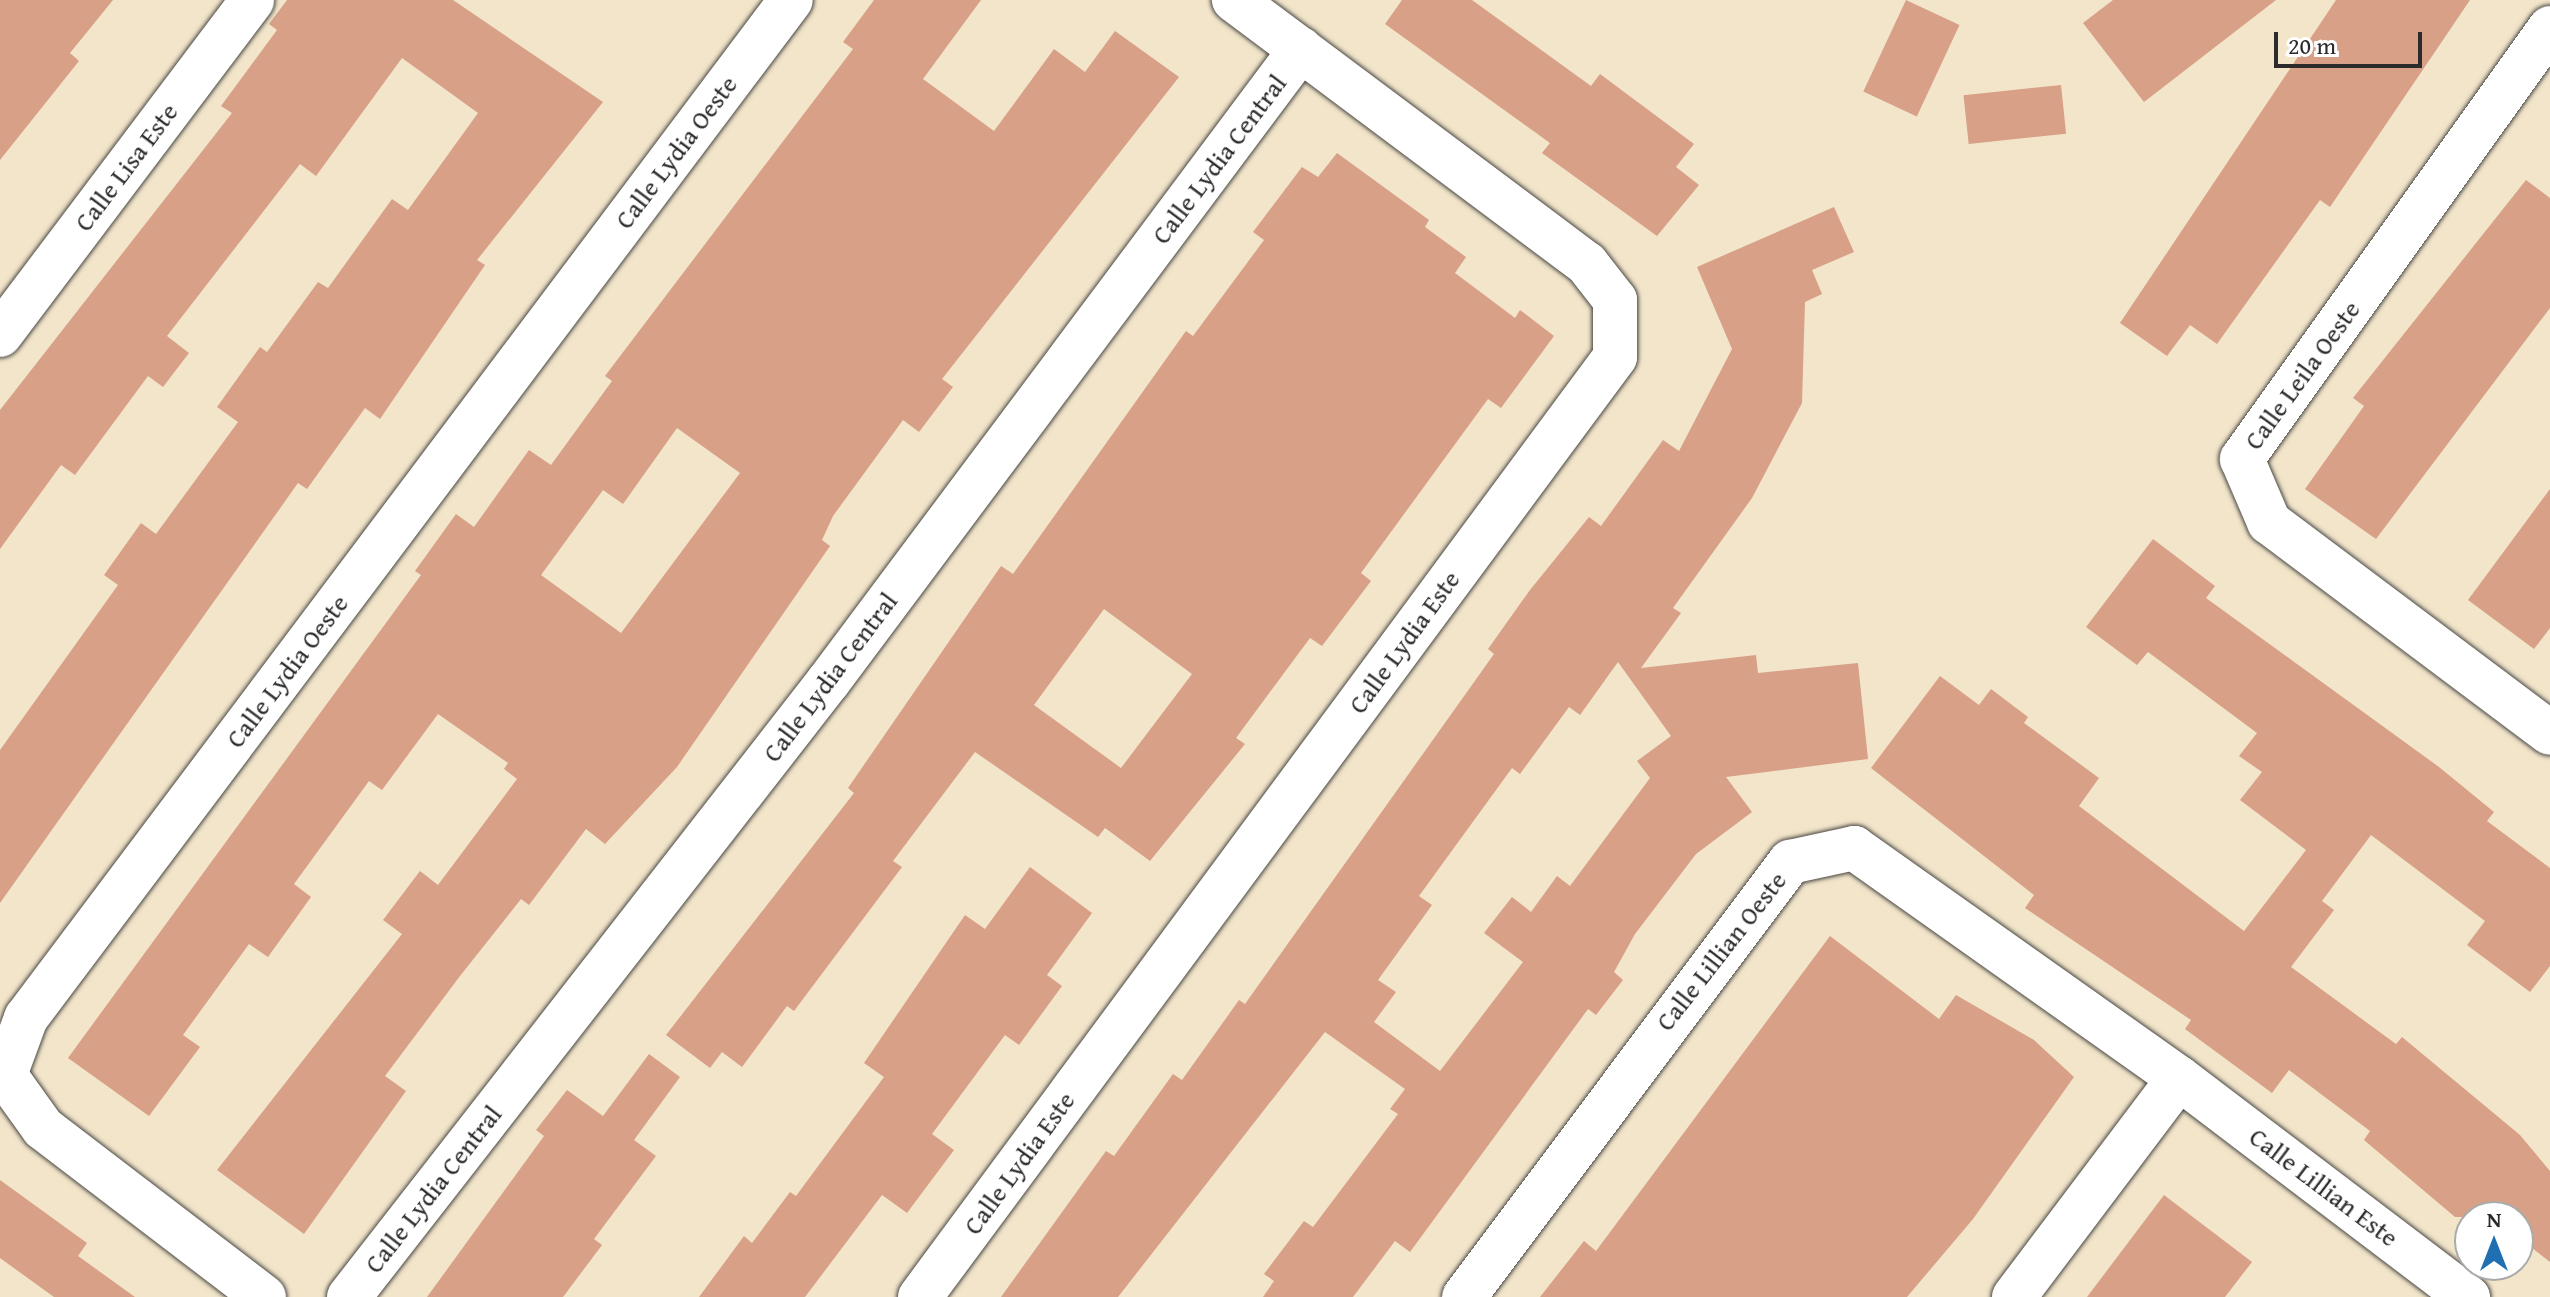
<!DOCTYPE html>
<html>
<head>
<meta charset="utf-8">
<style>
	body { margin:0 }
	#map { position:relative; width:2550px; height:1297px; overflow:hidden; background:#f2e5ca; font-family:"Gentium Book Plus",serif }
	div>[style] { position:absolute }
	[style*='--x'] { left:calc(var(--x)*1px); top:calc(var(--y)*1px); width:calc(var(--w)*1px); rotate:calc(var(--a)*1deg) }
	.building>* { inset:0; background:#d7a087; transform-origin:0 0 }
	.roads { filter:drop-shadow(0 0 2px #494743) drop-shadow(0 0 2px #494743) }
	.minor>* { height:44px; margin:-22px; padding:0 22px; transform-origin:22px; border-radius:22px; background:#fff }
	span { translate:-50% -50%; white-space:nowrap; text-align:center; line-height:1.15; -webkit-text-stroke:6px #fff; paint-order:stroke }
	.street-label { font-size:26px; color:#2b2b2b }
	.north { position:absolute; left:2454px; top:1201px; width:80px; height:80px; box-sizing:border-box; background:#fff; border:2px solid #aaa; border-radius:50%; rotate:0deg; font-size:22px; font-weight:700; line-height:32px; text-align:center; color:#2b2b2b }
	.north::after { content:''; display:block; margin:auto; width:28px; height:36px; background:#1f6fb2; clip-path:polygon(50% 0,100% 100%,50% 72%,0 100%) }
	.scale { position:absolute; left:2274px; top:32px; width:148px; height:36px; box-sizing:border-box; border:4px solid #2b2b2b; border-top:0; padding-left:10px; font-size:24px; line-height:28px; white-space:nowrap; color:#2b2b2b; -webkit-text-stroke:6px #fff; paint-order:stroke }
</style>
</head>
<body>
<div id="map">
	<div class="building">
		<div style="clip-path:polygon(0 0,113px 0,70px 53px,79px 61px,0 160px)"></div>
		<div style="clip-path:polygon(287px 0,453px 0,603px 102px,477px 260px,485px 265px,380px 419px,365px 408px,307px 489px,298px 483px,0 903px,0 750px,118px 585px,104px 575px,141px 523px,156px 534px,238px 422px,217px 407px,260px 347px,267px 352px,318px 282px,328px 288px,392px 199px,408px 210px,478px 113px,402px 58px,316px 176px,300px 164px,167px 336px,189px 353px,163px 387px,148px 376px,75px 475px,61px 465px,0 549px,0 410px,232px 113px,221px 106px,277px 30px,269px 24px)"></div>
		<div style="clip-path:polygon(evenodd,874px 0,981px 0,923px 79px,994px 131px,1054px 49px,1085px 72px,1115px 31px,1179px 77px,942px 379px,953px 387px,919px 432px,903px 420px,833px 516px,822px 540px,830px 546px,677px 767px,605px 844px,586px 829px,529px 905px,521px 899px,460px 976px,385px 1076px,406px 1091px,304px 1234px,217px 1170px,402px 934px,383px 920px,420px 871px,438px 885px,517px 779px,504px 769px,508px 763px,438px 714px,382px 790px,369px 781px,294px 884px,311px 897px,268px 957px,249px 944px,183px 1035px,200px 1047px,149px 1116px,68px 1058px,421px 575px,415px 571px,456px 514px,474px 527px,529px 450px,551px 465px,612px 381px,605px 376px,853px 49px,843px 42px,874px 0,677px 428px,740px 473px,621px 633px,541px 575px,603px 490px,623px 504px,677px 428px)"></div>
		<div style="clip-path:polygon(1402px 0,1472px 0,1591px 86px,1600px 74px,1694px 144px,1676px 167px,1699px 185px,1657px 236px,1542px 153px,1550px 143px,1385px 24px)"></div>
		<div style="left:1906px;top:0;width:59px;height:101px;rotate:25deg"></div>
		<div style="clip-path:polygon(2113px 0,2276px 0,2144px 102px,2083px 23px)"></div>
		<div style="clip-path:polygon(2336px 0,2470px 0,2330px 207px,2320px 200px,2217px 344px,2190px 325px,2167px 356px,2120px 323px)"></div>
		<div style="left:2061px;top:85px;width:49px;height:98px;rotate:84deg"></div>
		<div style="clip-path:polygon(evenodd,1337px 153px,1429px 220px,1425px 227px,1466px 257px,1455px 273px,1515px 318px,1520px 310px,1554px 336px,1501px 408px,1488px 399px,1361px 573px,1371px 581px,1322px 646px,1310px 638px,1236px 738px,1245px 744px,1150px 861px,1105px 828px,1098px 837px,975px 752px,893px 861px,902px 867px,794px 1011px,787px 1006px,742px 1067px,722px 1052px,710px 1068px,666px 1035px,854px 793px,848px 788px,1001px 566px,1013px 574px,1186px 331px,1193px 336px,1264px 240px,1253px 232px,1302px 167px,1318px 177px,1337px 153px,1104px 609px,1192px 674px,1121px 768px,1034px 705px,1104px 609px)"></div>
		<div style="clip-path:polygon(2526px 180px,2550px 198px,2550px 308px,2376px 539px,2305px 489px,2364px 406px,2353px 398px)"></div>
		<div style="clip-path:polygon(evenodd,1834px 207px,1854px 252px,1812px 270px,1822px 294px,1805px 302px,1802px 403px,1752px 498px,1673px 608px,1681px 613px,1641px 668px,1756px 655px,1758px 673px,1858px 663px,1868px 759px,1726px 777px,1752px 812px,1696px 854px,1635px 934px,1614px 972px,1623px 980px,1596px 1015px,1588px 1009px,1410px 1252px,1395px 1241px,1353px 1297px,1263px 1297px,1274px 1281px,1264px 1274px,1304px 1221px,1313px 1227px,1398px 1114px,1390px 1109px,1405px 1089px,1325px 1032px,1118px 1297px,1001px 1297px,1106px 1151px,1114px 1156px,1173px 1074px,1182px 1080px,1239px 1000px,1245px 1004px,1494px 654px,1488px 649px,1530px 590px,1589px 517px,1601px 526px,1663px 440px,1679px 451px,1732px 349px,1697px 267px,1834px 207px,1618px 662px,1671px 736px,1637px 761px,1650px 778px,1570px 886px,1557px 876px,1531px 912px,1512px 897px,1484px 933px,1523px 962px,1440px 1071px,1374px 1022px,1396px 992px,1378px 980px,1432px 905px,1419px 896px,1512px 768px,1520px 774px,1569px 707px,1580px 715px,1618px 662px)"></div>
		<div style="clip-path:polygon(2550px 489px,2550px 628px,2534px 649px,2468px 600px)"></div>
		<div style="clip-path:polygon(2153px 539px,2215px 586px,2206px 598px,2439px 767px,2494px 812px,2487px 821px,2550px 868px,2550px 966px,2530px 992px,2467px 945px,2485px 921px,2371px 835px,2322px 901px,2334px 910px,2291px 967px,2396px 1044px,2402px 1037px,2520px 1135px,2550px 1171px,2550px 1262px,2518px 1237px,2518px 1217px,2455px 1217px,2364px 1140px,2370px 1131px,2289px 1070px,2272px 1093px,2185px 1029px,2191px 1020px,2025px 908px,2034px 895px,1871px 768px,1940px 676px,1979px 705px,1991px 689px,2028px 717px,2024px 723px,2099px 778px,2079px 806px,2244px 931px,2306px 850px,2240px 800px,2262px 772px,2239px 756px,2257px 733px,2148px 652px,2137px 665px,2086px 627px)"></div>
		<div style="clip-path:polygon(1030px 867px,1092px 913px,1047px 975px,1062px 986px,1019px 1045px,1005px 1035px,932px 1134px,954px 1150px,907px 1213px,882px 1195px,805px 1297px,699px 1297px,744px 1236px,752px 1243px,790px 1192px,796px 1196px,884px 1077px,864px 1063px,965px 915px,985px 929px)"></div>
		<div style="clip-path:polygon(1830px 936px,1939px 1019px,1956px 995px,2034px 1040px,2074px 1077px,1973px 1219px,1907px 1297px,1540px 1297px,1584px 1241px,1596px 1251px)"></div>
		<div style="clip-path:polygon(649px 1054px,680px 1077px,634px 1140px,656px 1156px,594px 1239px,602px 1245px,563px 1297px,427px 1297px,544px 1136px,536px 1130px,567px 1090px,603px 1116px)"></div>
		<div style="clip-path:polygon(0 1180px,87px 1243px,78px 1256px,135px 1297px,54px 1297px,0 1258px)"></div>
		<div style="clip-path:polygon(2164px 1195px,2252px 1262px,2225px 1297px,2087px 1297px)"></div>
	</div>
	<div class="roads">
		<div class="minor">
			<div style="--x:2550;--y:28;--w:530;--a:125.55"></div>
			<div style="--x:2242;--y:459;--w:69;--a:66.8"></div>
			<div style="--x:2269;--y:522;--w:351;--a:36.9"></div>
			<div style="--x:0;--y:335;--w:419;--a:-53"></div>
			<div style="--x:264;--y:1297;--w:278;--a:-142.6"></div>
			<div style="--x:43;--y:1128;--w:65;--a:-125.6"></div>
			<div style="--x:5;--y:1075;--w:61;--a:-69.8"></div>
			<div style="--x:26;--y:1018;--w:1273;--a:-53.08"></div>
			<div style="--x:349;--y:1297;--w:780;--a:-52.09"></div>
			<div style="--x:828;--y:682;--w:790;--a:-53.23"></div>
			<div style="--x:920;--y:1297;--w:1169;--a:-53.52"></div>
			<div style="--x:1615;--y:357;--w:57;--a:-90"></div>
			<div style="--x:1615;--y:300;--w:46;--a:-127.9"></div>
			<div style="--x:1587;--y:264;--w:441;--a:-143.2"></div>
			<div style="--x:1464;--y:1297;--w:544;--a:-53.15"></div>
			<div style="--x:1790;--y:862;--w:66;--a:-12.3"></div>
			<div style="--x:1854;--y:848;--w:398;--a:35.3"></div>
			<div style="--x:2179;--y:1078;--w:363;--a:37.2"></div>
			<div style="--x:2014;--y:1297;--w:274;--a:-53"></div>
		</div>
	</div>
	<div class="street-label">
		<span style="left:676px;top:152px;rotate:-53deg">Calle Lydia Oeste</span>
		<span style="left:1219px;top:159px;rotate:-53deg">Calle Lydia Central</span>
		<span style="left:126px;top:167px;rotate:-53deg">Calle Lisa Este</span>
		<span style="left:2302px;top:375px;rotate:-54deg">Calle Leila Oeste</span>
		<span style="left:1404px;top:642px;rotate:-54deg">Calle Lydia Este</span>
		<span style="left:287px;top:671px;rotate:-53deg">Calle Lydia Oeste</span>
		<span style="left:830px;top:677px;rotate:-53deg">Calle Lydia Central</span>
		<span style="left:1721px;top:951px;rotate:-52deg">Calle Lillian Oeste</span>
		<span style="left:1019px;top:1163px;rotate:-54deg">Calle Lydia Este</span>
		<span style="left:2324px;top:1187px;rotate:37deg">Calle Lillian Este</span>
		<span style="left:433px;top:1189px;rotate:-52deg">Calle Lydia Central</span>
	</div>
	<div class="north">N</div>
	<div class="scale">20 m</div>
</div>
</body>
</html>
